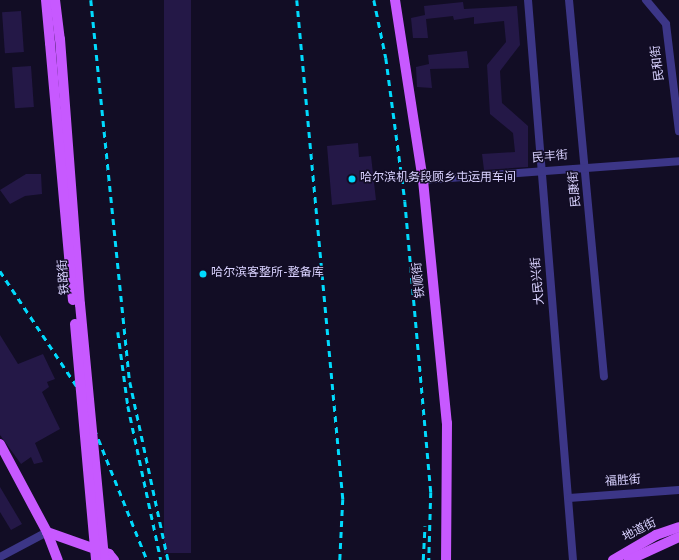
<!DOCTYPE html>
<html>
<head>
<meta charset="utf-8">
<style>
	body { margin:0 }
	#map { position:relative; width:679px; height:560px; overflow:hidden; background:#120d25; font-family:Overpass,"Noto Sans SC",sans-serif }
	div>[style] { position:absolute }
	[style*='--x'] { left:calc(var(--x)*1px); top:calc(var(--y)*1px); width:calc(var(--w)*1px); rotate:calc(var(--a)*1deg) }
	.building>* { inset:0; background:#241847; transform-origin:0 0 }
	.minor>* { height:8px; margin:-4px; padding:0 4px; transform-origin:4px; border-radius:4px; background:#3c3687 }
	.major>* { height:10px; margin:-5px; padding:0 5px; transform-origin:5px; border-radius:5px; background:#c759ff }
	.rail>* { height:2.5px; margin-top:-1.25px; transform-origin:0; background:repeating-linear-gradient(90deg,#00dafd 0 6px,transparent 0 11px) }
	.major-bridge>* { height:10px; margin:-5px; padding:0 5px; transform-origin:5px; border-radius:5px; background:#c759ff }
	.dots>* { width:11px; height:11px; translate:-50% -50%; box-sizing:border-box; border:2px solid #120d25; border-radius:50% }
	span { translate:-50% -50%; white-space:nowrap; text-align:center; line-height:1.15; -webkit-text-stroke:3px #120d25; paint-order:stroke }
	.street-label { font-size:12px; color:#d9d2ff }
	.poi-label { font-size:12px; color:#d9d2ff }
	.left { translate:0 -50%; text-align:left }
</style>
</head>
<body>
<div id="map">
	<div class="building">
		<div style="left:164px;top:0;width:27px;height:553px"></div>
		<div style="clip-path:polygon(463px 2px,464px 9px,517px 6px,520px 45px,500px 71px,502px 103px,528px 126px,528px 167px,484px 170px,482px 154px,515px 152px,513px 133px,490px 114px,487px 65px,506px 42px,504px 21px,474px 24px,474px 17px,454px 20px,453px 16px,426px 19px,428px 38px,413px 38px,411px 18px,425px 15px,424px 6px)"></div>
		<div style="left:21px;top:11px;width:41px;height:19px;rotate:86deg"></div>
		<div style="clip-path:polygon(467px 51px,469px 68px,430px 69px,432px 88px,417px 87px,416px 67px,429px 64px,428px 55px)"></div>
		<div style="left:31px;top:66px;width:41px;height:19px;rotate:86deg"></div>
		<div style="clip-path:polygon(358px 143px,359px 157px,371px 156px,376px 200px,332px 205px,327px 146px)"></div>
		<div style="clip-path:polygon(26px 174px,41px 174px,42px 194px,25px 196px,10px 204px,0 190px)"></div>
		<div style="clip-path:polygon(0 335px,18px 364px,43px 354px,55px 379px,47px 382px,49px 387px,42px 392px,60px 429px,35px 443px,43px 462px,34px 464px,31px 457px,21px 464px,0 435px)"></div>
		<div style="clip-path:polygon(0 487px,22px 524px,11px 530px,0 512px)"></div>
	</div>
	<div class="minor">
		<div style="--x:528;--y:0;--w:562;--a:85.41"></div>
		<div style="--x:569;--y:0;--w:378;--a:84.7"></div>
		<div style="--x:646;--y:0;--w:31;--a:50"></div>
		<div style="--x:666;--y:24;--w:108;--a:83.1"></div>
		<div style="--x:423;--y:180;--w:257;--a:-4.2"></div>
		<div style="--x:569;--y:498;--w:110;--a:-4.2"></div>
		<div style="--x:0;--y:557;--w:53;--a:-28"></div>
	</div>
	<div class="major">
		<div style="--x:46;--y:0;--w:43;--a:84.7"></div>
		<div style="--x:55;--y:0;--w:39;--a:83"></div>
		<div style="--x:395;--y:0;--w:182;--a:81.2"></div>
		<div style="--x:423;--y:180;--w:244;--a:84.4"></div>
		<div style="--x:447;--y:423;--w:137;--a:90.4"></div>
		<div style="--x:0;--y:444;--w:100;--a:61.9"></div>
		<div style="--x:47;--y:532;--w:30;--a:69"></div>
		<div style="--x:47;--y:532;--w:66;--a:19.5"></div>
		<div style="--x:109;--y:554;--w:8;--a:50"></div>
		<div style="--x:613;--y:560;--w:50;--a:-30.2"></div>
		<div style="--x:656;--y:535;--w:24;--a:-19"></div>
		<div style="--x:629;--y:560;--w:55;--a:-24.7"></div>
	</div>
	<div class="rail">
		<div style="--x:91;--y:0;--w:384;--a:84.2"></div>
		<div style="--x:130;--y:382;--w:182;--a:77.9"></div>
		<div style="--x:297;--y:0;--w:501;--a:84.73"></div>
		<div style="--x:343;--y:499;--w:61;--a:92.8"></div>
		<div style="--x:374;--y:0;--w:59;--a:78.3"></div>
		<div style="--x:386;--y:58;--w:144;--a:82.4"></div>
		<div style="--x:405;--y:201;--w:292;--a:84.9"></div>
		<div style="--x:431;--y:492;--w:68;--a:91.7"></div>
		<div style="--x:0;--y:271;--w:141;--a:56.3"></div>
		<div style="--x:78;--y:388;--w:185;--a:68.1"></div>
		<div style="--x:118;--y:332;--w:75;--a:82.3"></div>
		<div style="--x:128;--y:406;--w:157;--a:77.9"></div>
		<div style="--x:423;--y:560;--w:34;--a:-87"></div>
	</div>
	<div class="major-bridge">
		<div style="--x:60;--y:39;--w:266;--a:85.7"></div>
		<div style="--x:80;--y:304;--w:257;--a:84.6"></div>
		<div style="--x:50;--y:43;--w:258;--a:84.9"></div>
		<div style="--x:75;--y:324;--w:237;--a:84.9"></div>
	</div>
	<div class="dots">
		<div style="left:352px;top:179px;background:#00dafd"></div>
		<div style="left:203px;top:274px;background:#00dafd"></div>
	</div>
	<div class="street-label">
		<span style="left:659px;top:63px;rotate:-97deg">民和街</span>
		<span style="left:550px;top:158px;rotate:-5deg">民丰街</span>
		<span style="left:576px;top:189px;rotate:-95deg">民康街</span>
		<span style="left:65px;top:277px;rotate:-94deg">铁路街</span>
		<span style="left:420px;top:280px;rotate:-96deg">铁顺街</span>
		<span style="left:539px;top:281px;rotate:-95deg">大民兴街</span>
		<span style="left:623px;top:482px;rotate:-4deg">福胜街</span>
		<span style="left:640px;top:531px;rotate:-27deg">地道街</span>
	</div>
	<div class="poi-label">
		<span class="left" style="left:360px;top:179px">哈尔滨机务段顾乡屯运用车间</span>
		<span class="left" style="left:211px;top:274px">哈尔滨客整所-整备库</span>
	</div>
</div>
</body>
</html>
